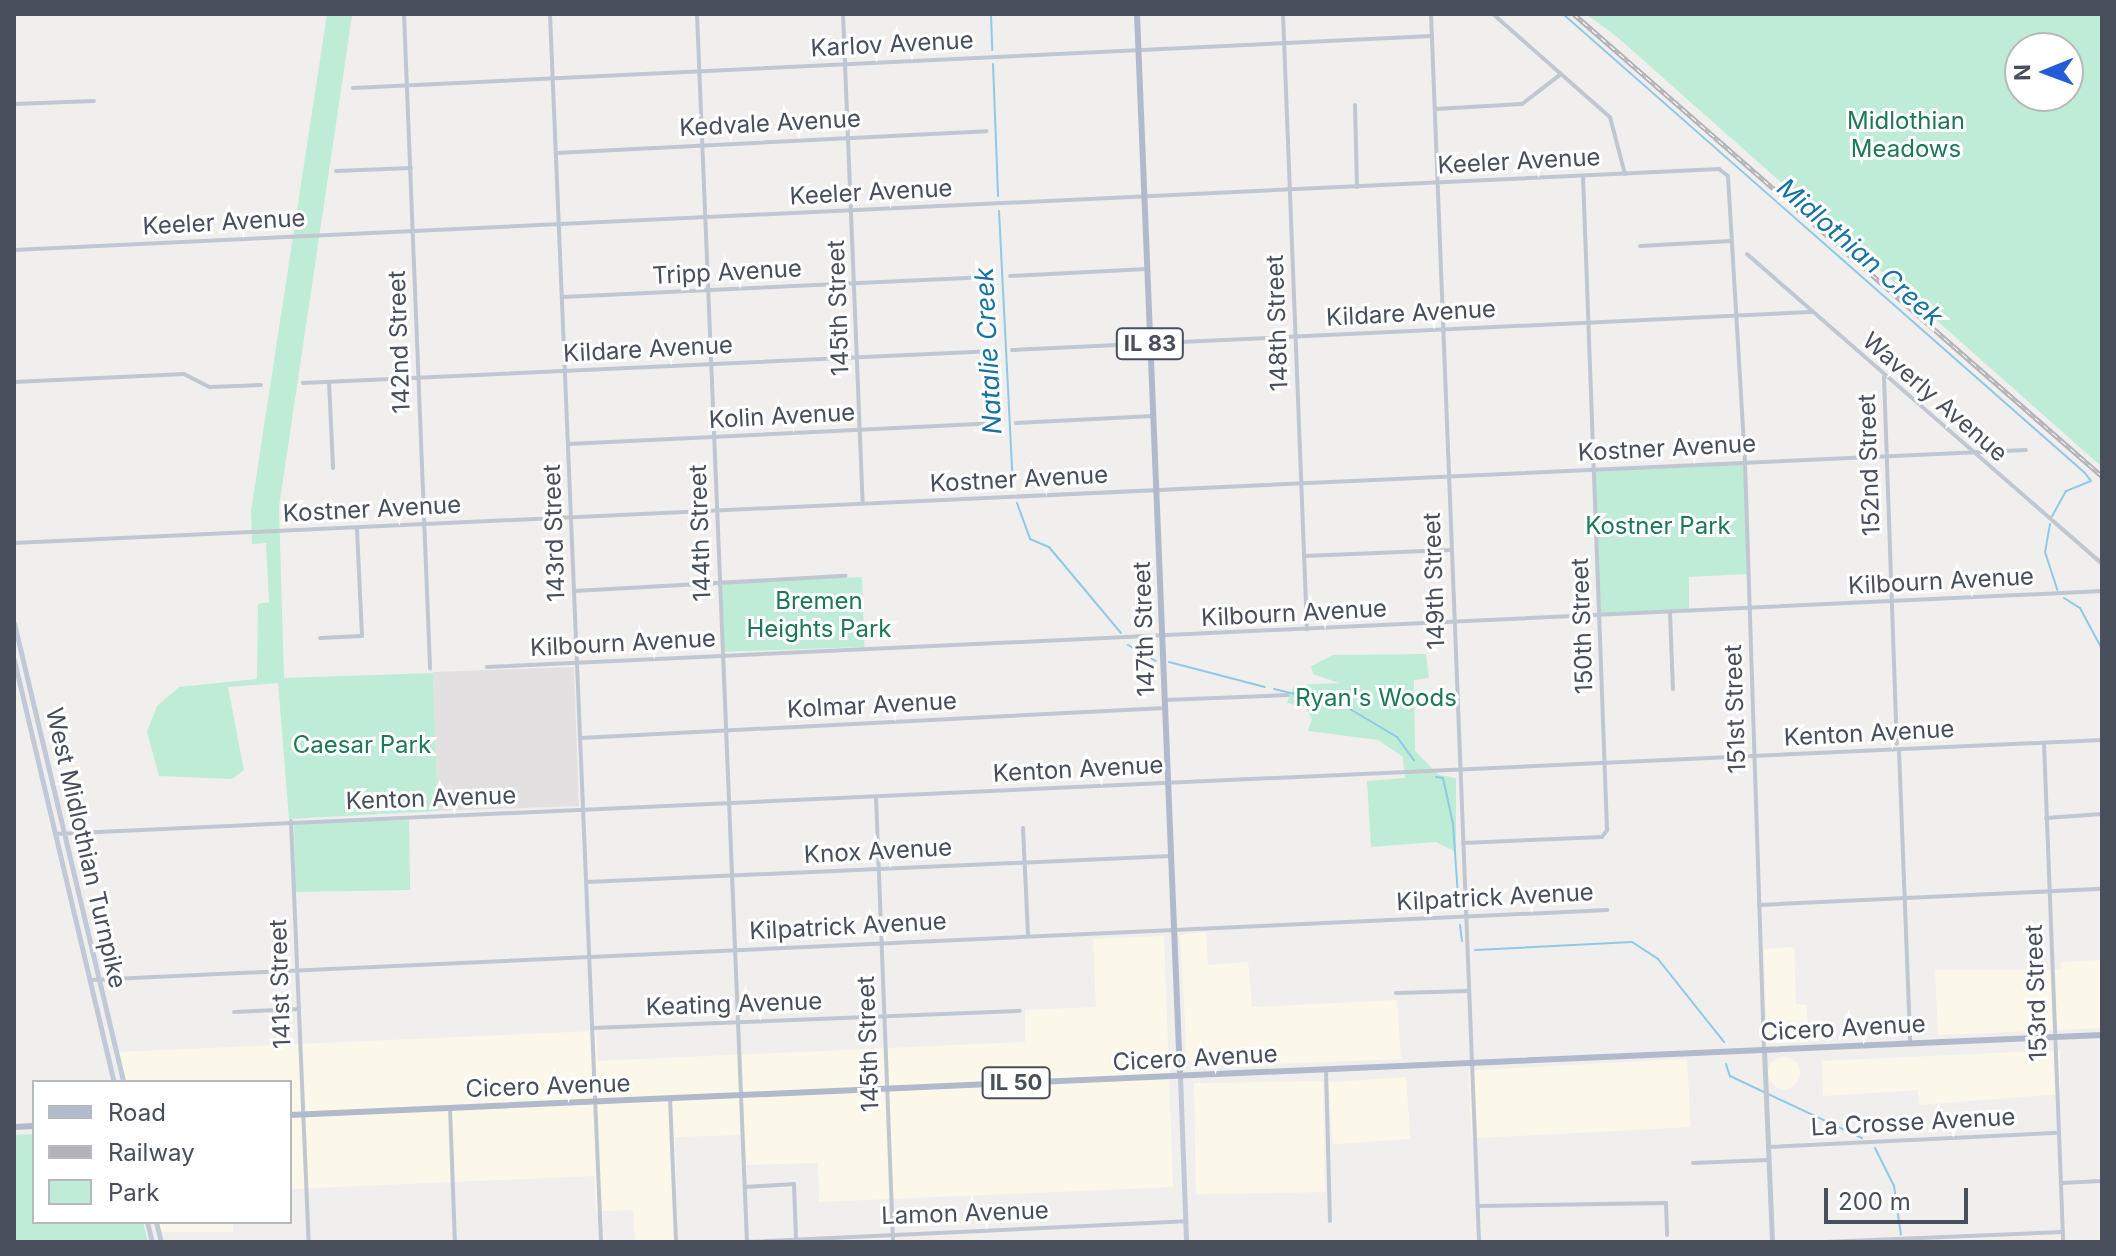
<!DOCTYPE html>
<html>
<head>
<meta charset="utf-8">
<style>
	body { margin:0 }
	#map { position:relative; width:2116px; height:1256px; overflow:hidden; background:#f1efee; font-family:Inter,sans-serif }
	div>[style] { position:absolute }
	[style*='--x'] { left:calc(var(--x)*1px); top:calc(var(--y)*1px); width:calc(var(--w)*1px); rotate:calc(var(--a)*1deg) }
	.commercial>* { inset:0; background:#fbf8e9; transform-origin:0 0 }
	.round { border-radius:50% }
	.education>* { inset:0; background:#e2e0e0; transform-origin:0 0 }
	.green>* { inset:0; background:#bfecd6; transform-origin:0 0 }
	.stream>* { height:2px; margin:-1px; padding:0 1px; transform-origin:1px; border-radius:1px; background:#8fc9e6 }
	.minor>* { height:4px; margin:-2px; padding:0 2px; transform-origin:2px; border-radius:2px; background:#c0c7d0 }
	.tertiary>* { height:5px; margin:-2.5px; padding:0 2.5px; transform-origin:2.5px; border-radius:2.5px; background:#c0c7d0 }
	.secondary>* { height:5px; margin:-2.5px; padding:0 2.5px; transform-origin:2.5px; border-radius:2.5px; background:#c2c9d6 }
	.primary>* { height:6px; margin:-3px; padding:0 3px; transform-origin:3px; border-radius:3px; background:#b0bacc }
	.rail>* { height:5px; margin-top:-2.5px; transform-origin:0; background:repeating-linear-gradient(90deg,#fff 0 6px,#b1b3b8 0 12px); box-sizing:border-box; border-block:2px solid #b1b3b8 }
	span { translate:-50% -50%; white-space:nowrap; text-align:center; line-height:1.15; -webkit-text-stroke:6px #fff; paint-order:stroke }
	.shield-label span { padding:2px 6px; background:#fff; border:2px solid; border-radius:6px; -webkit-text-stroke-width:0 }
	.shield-label { font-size:22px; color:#484f5b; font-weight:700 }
	.street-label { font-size:24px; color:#484f5b }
	.park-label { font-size:24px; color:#1c7856 }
	.water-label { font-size:26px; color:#1572a1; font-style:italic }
	.frame { position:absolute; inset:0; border:16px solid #484f5b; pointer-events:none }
	.legend { position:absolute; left:32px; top:1080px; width:260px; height:144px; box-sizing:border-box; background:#fff; border:2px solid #b6b9bd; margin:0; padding:10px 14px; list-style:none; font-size:24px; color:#484f5b }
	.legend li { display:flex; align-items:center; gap:16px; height:40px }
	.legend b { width:40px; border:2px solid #b6b9bd }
	.north { position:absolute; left:2004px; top:32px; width:80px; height:80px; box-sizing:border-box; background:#fff; border:2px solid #b6b9bd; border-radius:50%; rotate:269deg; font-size:22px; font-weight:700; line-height:32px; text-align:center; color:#484f5b }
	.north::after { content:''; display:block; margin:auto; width:28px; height:36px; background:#245bd6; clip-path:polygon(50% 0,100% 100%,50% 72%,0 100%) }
	.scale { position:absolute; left:1824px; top:1188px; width:144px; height:36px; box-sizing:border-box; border:4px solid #484f5b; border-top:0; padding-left:10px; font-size:24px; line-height:28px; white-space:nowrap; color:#484f5b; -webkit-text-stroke:6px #fff; paint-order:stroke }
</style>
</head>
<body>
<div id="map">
	<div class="commercial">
		<div style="clip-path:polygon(1206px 932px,1208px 965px,1248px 962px,1252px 1007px,1397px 1000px,1401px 1059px,1196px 1067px,1187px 1059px,1180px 935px)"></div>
		<div style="clip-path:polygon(1164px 936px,1173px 1187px,819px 1202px,818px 1163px,746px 1165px,744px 1135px,675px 1137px,678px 1242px,635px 1242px,633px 1210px,596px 1211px,594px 1176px,290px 1189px,290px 1082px,125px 1082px,118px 1052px,596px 1031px,598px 1061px,1025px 1042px,1025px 1010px,1096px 1007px,1093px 939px)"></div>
		<div style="clip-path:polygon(1794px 947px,1796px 1004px,1807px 1005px,1808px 1042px,1767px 1043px,1764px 949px)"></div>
		<div style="clip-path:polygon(2102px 960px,2102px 1028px,1938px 1035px,1935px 970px,2061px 970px,2061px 962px)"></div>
		<div style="clip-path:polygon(2060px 1050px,2060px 1094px,1919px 1105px,1918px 1090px,1823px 1096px,1822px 1061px)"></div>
		<div class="round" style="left:1768px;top:1057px;width:32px;height:32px"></div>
		<div style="left:1687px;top:1059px;width:68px;height:219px;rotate:87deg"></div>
		<div style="left:1406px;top:1077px;width:62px;height:78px;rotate:86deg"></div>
		<div style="left:1323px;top:1081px;width:111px;height:129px;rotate:89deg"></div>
		<div style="left:160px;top:1222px;width:73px;height:10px"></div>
	</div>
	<div class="education">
		<div style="left:574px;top:667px;width:139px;height:141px;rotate:88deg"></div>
	</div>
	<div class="green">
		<div style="clip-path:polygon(327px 14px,378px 14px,352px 16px,279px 507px,284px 678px,433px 673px,438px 811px,289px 819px,278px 683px,228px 687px,244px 770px,232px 779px,159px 776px,147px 732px,157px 706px,179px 687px,257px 679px,258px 604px,269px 602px,266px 543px,252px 544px,251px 511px)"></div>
		<div style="clip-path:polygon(evenodd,1586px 14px,2102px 14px,2102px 467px,1616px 36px,1586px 14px,2020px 48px,2068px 48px,2068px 96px,2020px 96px,2020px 48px)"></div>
		<div style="clip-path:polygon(1745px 462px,1748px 574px,1689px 577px,1689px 611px,1600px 616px,1595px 469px)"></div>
		<div style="left:862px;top:577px;width:70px;height:140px;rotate:88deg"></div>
		<div style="clip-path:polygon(1426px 654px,1429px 678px,1414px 680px,1415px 751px,1439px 775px,1456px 778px,1456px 852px,1436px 842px,1371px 847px,1367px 781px,1405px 778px,1403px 757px,1378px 740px,1308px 731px,1312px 719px,1305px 707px,1287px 703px,1294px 685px,1339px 683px,1313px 674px,1311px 666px,1333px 655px)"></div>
		<div style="left:409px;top:820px;width:70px;height:115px;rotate:89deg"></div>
		<div style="clip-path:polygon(34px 1134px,34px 1222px,143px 1222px,148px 1242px,14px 1242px,14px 1135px)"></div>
	</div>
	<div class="stream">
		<div style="--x:991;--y:14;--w:36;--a:88"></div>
		<div style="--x:1563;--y:14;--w:694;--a:41.32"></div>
		<div style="--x:2084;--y:472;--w:11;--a:52"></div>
		<div style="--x:2091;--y:481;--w:27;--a:158"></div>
		<div style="--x:2066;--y:491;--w:29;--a:119"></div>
		<div style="--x:993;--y:64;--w:132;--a:87.8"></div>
		<div style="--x:999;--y:211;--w:278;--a:87.1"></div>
		<div style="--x:1017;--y:503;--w:38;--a:70"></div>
		<div style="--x:1030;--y:539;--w:21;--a:23"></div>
		<div style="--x:1049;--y:547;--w:112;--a:50.1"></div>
		<div style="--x:2050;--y:524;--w:28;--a:100"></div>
		<div style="--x:2045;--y:552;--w:40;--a:72"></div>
		<div style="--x:2064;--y:598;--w:19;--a:32"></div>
		<div style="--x:2080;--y:608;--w:47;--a:61.8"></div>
		<div style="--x:1128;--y:645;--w:32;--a:30"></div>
		<div style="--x:1169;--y:662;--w:99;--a:14.6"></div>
		<div style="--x:1274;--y:689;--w:73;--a:13.5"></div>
		<div style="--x:1345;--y:706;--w:61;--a:30.8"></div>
		<div style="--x:1397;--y:737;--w:29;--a:54"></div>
		<div style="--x:1436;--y:777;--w:7;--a:8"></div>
		<div style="--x:1443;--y:778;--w:47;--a:77.7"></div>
		<div style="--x:1453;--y:824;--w:85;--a:86"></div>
		<div style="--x:1460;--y:925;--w:16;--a:83"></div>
		<div style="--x:1475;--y:950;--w:157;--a:-2.9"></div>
		<div style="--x:1632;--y:942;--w:31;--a:33"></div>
		<div style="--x:1658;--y:959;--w:106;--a:51.5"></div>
		<div style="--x:1726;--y:1064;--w:13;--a:72"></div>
		<div style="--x:1730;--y:1076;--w:146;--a:25.2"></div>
		<div style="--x:1875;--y:1148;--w:42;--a:63.4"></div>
		<div style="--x:1894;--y:1186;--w:49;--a:81.9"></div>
	</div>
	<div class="minor">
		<div style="--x:404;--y:14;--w:655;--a:87.72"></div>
		<div style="--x:550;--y:14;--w:1229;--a:87.62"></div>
		<div style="--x:697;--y:14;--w:1229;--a:87.67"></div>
		<div style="--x:843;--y:14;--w:489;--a:87.7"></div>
		<div style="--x:1283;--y:14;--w:616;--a:87.77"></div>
		<div style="--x:1431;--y:14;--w:1229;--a:87.76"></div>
		<div style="--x:1493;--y:14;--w:156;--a:41.4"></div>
		<div style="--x:1610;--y:117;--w:59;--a:75.3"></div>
		<div style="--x:353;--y:88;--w:1080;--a:-2.76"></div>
		<div style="--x:14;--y:104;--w:80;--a:-2.1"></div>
		<div style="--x:1355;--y:105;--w:82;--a:88.6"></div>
		<div style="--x:1435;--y:109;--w:87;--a:-3.3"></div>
		<div style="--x:1522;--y:104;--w:49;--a:-37.6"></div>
		<div style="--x:556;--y:153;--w:431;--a:-2.9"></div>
		<div style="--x:336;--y:171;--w:75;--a:-2.3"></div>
		<div style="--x:1640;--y:246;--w:91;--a:-3.1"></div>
		<div style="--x:14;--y:250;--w:1707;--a:-2.72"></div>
		<div style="--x:1719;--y:169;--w:11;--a:38"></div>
		<div style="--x:1728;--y:176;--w:287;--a:86.6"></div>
		<div style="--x:1745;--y:462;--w:588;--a:88.15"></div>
		<div style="--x:1747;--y:254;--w:471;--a:41.1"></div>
		<div style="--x:1010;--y:276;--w:137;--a:-2.9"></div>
		<div style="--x:562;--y:297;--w:427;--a:-2.7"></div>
		<div style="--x:1012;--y:350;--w:800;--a:-2.72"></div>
		<div style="--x:1884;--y:377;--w:367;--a:88"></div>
		<div style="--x:14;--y:382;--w:170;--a:-2.7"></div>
		<div style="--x:184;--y:374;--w:29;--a:27"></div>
		<div style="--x:210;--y:387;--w:51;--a:-2.2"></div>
		<div style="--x:329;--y:382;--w:86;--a:87.3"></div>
		<div style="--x:303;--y:383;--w:692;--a:-2.65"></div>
		<div style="--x:1016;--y:423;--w:137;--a:-2.9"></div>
		<div style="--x:568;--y:444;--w:431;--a:-2.8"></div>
		<div style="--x:14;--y:543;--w:2014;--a:-2.65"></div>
		<div style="--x:1304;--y:556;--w:145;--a:-2.4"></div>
		<div style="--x:574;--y:591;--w:272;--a:-3.2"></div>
		<div style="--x:1670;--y:612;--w:77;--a:87.8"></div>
		<div style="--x:320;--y:638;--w:42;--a:-2.7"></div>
		<div style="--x:362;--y:636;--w:108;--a:-92.7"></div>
		<div style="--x:487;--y:667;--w:1617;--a:-2.69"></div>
		<div style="--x:1165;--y:700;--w:123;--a:-2.3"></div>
		<div style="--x:580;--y:738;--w:586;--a:-2.94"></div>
		<div style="--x:2044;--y:743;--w:499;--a:87.8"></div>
		<div style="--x:1899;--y:750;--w:293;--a:87.8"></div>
		<div style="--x:876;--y:797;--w:445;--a:87.8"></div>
		<div style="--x:2046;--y:818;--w:56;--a:-4.1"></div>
		<div style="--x:291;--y:821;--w:421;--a:87.6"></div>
		<div style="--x:1023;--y:828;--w:108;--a:87.3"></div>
		<div style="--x:55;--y:834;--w:2049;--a:-2.63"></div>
		<div style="--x:1463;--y:843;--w:139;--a:-2.5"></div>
		<div style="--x:1602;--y:837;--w:9;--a:-54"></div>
		<div style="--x:1607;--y:830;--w:654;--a:-92.1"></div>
		<div style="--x:587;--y:882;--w:585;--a:-2.55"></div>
		<div style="--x:1759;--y:905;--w:343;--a:-2.7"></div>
		<div style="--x:90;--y:980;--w:1519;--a:-2.64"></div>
		<div style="--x:1396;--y:993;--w:73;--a:-1.6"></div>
		<div style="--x:234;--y:1012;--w:65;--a:-2.6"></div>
		<div style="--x:593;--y:1028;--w:427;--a:-2.3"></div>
		<div style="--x:1326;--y:1070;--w:151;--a:88.5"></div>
		<div style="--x:670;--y:1098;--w:144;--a:87.6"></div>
		<div style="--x:450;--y:1108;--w:134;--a:87.9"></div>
		<div style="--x:1768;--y:1147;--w:291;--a:-2.8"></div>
		<div style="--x:1693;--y:1163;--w:75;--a:-2.3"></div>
		<div style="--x:2061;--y:1183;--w:41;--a:-2.8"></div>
		<div style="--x:745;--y:1187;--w:49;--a:-3.5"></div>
		<div style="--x:794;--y:1184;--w:55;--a:87.9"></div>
		<div style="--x:1478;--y:1206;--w:188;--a:-0.9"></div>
		<div style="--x:1666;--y:1203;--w:32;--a:88"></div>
		<div style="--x:746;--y:1242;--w:440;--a:-2.7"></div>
		<div style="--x:1825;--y:1242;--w:238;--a:-2.4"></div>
	</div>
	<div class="tertiary">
		<div style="--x:1764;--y:1050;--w:192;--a:87.6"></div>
	</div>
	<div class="secondary">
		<div style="--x:14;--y:623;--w:472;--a:76.6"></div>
		<div style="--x:14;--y:660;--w:434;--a:76.7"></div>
		<div style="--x:1180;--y:1076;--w:166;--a:87.9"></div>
		<div style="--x:147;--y:1222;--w:21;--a:76"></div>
		<div style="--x:156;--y:1222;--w:21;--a:76"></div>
	</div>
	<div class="primary">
		<div style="--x:1137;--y:14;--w:1063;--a:87.68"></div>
		<div style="--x:290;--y:1115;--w:1814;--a:-2.53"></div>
		<div style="--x:14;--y:1127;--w:20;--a:-3"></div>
	</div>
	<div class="rail">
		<div style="--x:1574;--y:14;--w:702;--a:41.19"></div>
	</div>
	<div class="shield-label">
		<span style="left:1150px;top:344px">IL 83</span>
		<span style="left:1016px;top:1083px">IL 50</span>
	</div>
	<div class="street-label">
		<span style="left:892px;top:44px;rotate:-3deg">Karlov Avenue</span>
		<span style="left:770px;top:123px;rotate:-3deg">Kedvale Avenue</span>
		<span style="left:1519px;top:161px;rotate:-3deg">Keeler Avenue</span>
		<span style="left:871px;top:192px;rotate:-3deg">Keeler Avenue</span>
		<span style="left:224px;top:222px;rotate:-3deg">Keeler Avenue</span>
		<span style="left:727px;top:272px;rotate:-3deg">Tripp Avenue</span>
		<span style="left:838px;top:308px;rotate:-92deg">145th Street</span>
		<span style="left:1411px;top:313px;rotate:-3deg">Kildare Avenue</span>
		<span style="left:1277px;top:323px;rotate:-92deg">148th Street</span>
		<span style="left:399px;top:342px;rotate:-92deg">142nd Street</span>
		<span style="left:648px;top:349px;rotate:-3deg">Kildare Avenue</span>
		<span style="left:1935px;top:397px;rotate:41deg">Waverly Avenue</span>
		<span style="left:782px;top:416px;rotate:-3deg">Kolin Avenue</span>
		<span style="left:1667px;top:448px;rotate:-3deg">Kostner Avenue</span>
		<span style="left:1869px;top:465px;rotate:-92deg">152nd Street</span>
		<span style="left:1019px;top:479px;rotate:-3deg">Kostner Avenue</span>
		<span style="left:372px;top:509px;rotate:-3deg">Kostner Avenue</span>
		<span style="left:554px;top:533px;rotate:-92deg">143rd Street</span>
		<span style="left:700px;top:533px;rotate:-92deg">144th Street</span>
		<span style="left:1434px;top:581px;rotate:-92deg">149th Street</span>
		<span style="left:1941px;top:581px;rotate:-3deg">Kilbourn Avenue</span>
		<span style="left:1294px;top:613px;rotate:-3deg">Kilbourn Avenue</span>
		<span style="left:1582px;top:626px;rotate:-92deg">150th Street</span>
		<span style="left:1144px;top:629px;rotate:-92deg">147th Street</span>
		<span style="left:623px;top:643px;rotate:-3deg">Kilbourn Avenue</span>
		<span style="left:872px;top:705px;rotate:-3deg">Kolmar Avenue</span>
		<span style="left:1735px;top:709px;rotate:-92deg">151st Street</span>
		<span style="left:1869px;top:733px;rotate:-3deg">Kenton Avenue</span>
		<span style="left:1078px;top:769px;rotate:-3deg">Kenton Avenue</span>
		<span style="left:431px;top:798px;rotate:-2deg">Kenton Avenue</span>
		<span style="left:86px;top:848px;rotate:77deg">West Midlothian Turnpike</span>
		<span style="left:878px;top:851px;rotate:-3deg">Knox Avenue</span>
		<span style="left:1495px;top:897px;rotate:-3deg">Kilpatrick Avenue</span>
		<span style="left:848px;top:926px;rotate:-3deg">Kilpatrick Avenue</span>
		<span style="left:280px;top:984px;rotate:-92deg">141st Street</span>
		<span style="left:2036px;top:993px;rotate:-92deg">153rd Street</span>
		<span style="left:734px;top:1004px;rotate:-2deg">Keating Avenue</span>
		<span style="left:1843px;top:1028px;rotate:-3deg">Cicero Avenue</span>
		<span style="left:868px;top:1044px;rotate:-92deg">145th Street</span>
		<span style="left:1195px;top:1058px;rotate:-3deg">Cicero Avenue</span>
		<span style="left:548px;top:1086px;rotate:-2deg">Cicero Avenue</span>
		<span style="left:1913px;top:1122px;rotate:-3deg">La Crosse Avenue</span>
		<span style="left:965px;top:1213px;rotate:-2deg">Lamon Avenue</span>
	</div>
	<div class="park-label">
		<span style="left:1906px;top:135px">Midlothian<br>Meadows</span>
		<span style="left:1658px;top:526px">Kostner Park</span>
		<span style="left:819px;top:615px">Bremen<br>Heights Park</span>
		<span style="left:1376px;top:698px">Ryan's Woods</span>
		<span style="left:362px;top:745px">Caesar Park</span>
	</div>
	<div class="water-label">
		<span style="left:1860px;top:252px;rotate:41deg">Midlothian Creek</span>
		<span style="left:988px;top:351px;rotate:-93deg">Natalie Creek</span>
	</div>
	<div class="frame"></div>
	<ul class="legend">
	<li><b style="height:10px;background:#b0bacc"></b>Road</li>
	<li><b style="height:10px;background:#b1b3b8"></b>Railway</li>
	<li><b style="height:22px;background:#bfecd6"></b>Park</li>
	</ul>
	<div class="north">N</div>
	<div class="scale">200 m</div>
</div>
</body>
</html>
